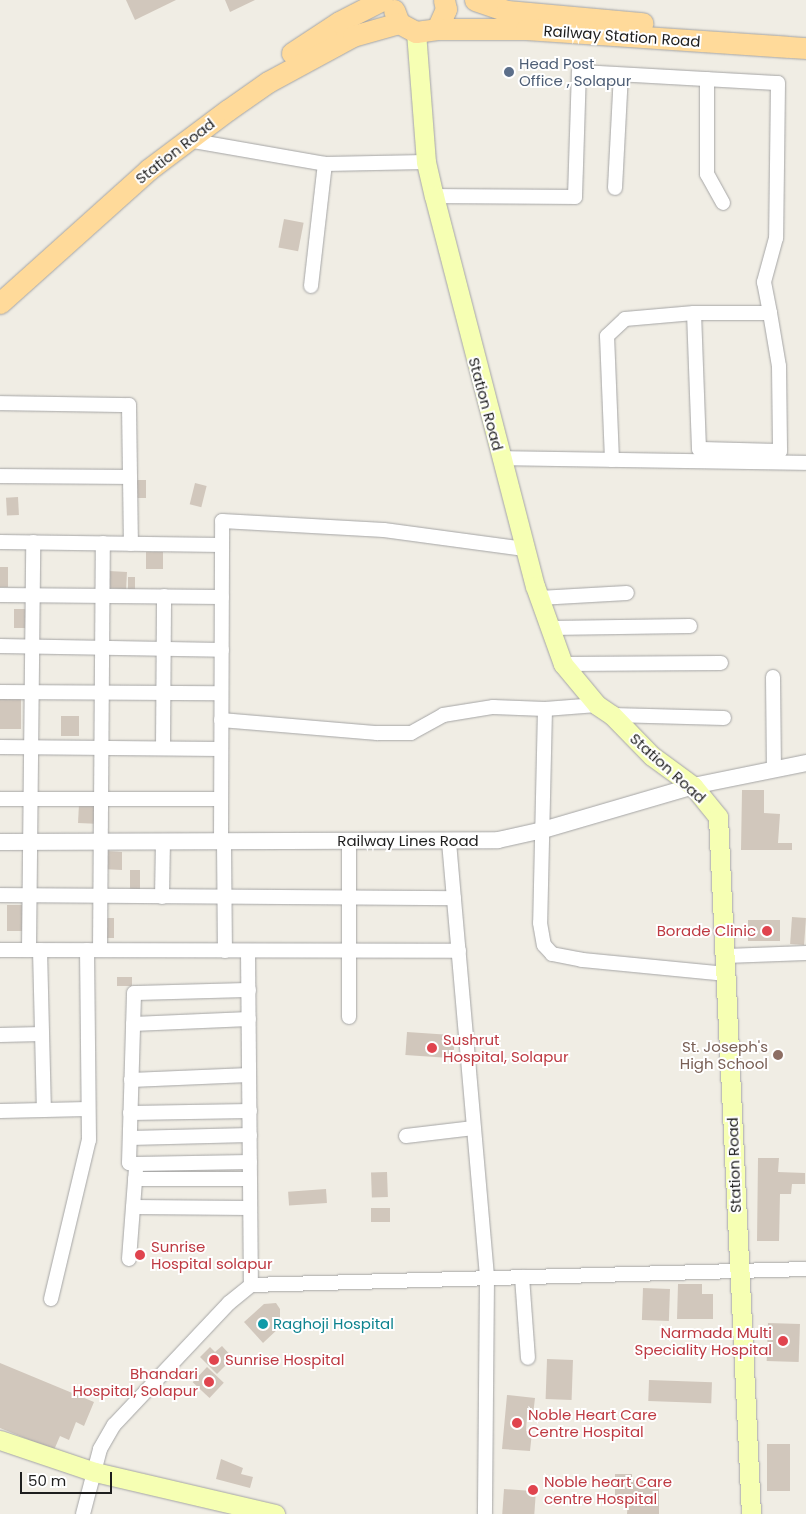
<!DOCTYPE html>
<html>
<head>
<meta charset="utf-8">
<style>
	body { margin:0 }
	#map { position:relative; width:806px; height:1514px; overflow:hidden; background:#f0ede4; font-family:Poppins,sans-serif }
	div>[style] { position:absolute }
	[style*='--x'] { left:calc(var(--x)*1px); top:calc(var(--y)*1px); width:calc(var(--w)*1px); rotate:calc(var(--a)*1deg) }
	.building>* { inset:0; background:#d1c7bc; transform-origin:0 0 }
	.roads { filter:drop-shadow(0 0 1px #a5a5a5) drop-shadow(0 0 1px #a5a5a5) }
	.minor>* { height:14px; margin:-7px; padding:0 7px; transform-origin:7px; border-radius:7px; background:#fff }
	.tertiary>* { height:16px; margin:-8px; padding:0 8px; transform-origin:8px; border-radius:8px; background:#fff }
	.secondary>* { height:19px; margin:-9.5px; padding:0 9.5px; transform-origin:9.5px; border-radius:9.5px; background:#f6ffb3 }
	.primary>* { height:21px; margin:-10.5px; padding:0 10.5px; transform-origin:10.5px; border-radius:10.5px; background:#ffda9a }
	.dots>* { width:14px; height:14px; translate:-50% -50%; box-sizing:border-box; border:2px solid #fff; border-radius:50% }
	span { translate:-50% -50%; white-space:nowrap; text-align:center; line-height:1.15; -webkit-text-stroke:4px #fff; paint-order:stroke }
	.street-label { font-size:15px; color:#1e1e1e }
	.service-label { font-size:15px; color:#4e5e75 }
	.left { translate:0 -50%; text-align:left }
	.health-label { font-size:15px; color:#be3a42 }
	.right { translate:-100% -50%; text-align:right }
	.education-label { font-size:15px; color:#785e54 }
	.culture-label { font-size:15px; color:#0d838f }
	.scale { position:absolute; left:20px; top:1472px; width:92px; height:22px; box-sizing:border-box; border:2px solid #1e1e1e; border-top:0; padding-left:6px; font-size:15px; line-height:18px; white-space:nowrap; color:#1e1e1e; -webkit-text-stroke:4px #fff; paint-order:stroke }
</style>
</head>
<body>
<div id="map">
	<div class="building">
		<div style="clip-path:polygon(126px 0,176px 0,135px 20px)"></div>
		<div style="clip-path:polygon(225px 0,255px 0,230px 12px)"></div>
		<div style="left:284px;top:219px;width:20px;height:29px;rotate:11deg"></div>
		<div style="left:134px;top:480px;width:12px;height:18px"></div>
		<div style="left:195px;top:483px;width:12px;height:22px;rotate:14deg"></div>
		<div style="left:18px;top:497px;width:18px;height:12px;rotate:87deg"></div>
		<div style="left:146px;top:552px;width:17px;height:17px"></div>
		<div style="left:0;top:567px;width:8px;height:20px"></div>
		<div style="left:109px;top:571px;width:18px;height:17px;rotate:3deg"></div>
		<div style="left:128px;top:577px;width:7px;height:12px"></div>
		<div style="left:14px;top:609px;width:14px;height:19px"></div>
		<div style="left:0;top:698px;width:21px;height:31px"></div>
		<div style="left:61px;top:716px;width:18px;height:20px"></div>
		<div style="clip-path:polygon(742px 790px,764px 790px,764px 813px,780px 814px,778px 843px,792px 843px,792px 850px,741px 850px)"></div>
		<div style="left:79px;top:804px;width:17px;height:19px;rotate:3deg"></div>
		<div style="clip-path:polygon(106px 851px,122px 852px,122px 870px,102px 869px)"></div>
		<div style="left:130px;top:870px;width:10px;height:20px"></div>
		<div style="left:7px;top:905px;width:15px;height:26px"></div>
		<div style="left:792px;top:917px;width:14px;height:27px;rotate:4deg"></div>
		<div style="left:104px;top:918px;width:10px;height:20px"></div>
		<div style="left:748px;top:920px;width:32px;height:21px"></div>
		<div style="left:117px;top:977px;width:15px;height:9px"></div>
		<div style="left:407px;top:1032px;width:48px;height:23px;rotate:4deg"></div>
		<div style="clip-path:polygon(758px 1158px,779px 1158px,778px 1172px,805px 1173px,805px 1184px,792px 1184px,791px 1194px,780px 1194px,779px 1241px,757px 1241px)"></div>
		<div style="left:387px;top:1172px;width:25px;height:16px;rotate:88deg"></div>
		<div style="left:326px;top:1189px;width:14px;height:38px;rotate:86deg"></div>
		<div style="left:371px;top:1208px;width:19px;height:14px"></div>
		<div style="clip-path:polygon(678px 1284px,702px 1284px,702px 1294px,713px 1294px,713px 1319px,677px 1319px)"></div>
		<div style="left:643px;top:1288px;width:27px;height:32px;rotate:2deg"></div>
		<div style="clip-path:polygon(276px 1303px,280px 1309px,280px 1327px,263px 1343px,244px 1322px,264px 1304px)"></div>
		<div style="left:768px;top:1323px;width:32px;height:38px;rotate:2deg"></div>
		<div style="clip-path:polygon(222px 1346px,233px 1358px,217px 1374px,200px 1357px,210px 1347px,215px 1352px)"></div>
		<div style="left:547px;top:1359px;width:26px;height:40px;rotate:2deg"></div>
		<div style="clip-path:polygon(0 1363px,94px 1402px,84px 1426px,76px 1422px,69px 1440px,60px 1436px,54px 1450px,0 1428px)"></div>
		<div style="left:207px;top:1367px;width:23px;height:21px;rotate:43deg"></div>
		<div style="left:649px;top:1380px;width:63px;height:21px;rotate:2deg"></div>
		<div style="clip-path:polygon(507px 1395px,535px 1398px,533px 1415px,527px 1415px,526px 1431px,532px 1432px,530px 1451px,502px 1449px)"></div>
		<div style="left:767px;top:1444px;width:23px;height:47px"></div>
		<div style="clip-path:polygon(221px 1459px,243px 1468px,241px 1474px,253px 1477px,250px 1488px,216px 1479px)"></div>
		<div style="clip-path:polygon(615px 1474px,632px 1474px,632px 1480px,659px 1480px,659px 1514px,627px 1514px,628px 1500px,615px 1500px)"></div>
		<div style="left:504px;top:1489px;width:32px;height:25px;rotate:4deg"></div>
	</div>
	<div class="roads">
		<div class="minor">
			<div style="--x:707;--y:79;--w:95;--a:90"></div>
			<div style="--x:707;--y:174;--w:33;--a:61"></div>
			<div style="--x:188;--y:140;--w:139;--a:9.9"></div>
			<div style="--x:325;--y:164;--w:101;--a:-1.1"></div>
			<div style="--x:615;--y:188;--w:113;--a:-87"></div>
			<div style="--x:434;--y:196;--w:141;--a:0.4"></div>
			<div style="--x:575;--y:197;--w:125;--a:-88.2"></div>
			<div style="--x:579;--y:72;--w:199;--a:3.2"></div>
			<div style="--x:778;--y:83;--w:155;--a:90.7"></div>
			<div style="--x:776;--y:238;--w:46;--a:105.3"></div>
			<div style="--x:764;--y:282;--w:32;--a:79"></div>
			<div style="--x:770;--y:313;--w:54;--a:80.4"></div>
			<div style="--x:779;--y:366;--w:85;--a:89.3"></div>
			<div style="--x:780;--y:451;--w:81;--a:-178.6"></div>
			<div style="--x:699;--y:449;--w:136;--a:-92.1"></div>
			<div style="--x:694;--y:313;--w:76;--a:0"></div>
			<div style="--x:311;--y:286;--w:123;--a:-83.5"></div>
			<div style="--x:0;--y:403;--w:129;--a:0.9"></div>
			<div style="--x:129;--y:405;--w:139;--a:89.2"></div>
			<div style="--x:500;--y:458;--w:306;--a:0.9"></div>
			<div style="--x:612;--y:460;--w:124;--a:-92.3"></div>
			<div style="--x:607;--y:336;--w:25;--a:-43"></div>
			<div style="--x:625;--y:319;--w:69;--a:-5"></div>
			<div style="--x:0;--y:476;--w:130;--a:0.4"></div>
			<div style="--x:0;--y:542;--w:222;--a:0.8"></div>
			<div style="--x:0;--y:595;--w:222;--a:0.5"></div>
			<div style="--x:539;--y:598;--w:88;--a:-3.3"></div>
			<div style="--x:550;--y:628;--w:140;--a:-0.8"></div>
			<div style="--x:0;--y:646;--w:222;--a:1"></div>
			<div style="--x:563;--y:664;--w:158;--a:-0.4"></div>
			<div style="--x:773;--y:677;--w:93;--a:89.4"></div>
			<div style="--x:0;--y:692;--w:221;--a:0.3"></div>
			<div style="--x:545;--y:709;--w:214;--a:91.3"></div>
			<div style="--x:540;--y:923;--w:22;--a:80"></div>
			<div style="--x:544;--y:945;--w:12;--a:48"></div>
			<div style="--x:552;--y:954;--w:31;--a:11"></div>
			<div style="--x:582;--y:960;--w:146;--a:5.5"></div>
			<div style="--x:612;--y:715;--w:112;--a:1.5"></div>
			<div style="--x:221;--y:720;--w:157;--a:4.8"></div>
			<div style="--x:377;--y:733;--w:34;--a:0"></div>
			<div style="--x:411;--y:733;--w:37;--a:-29"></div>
			<div style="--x:443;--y:715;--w:51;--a:-9.1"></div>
			<div style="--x:493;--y:707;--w:52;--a:2.2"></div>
			<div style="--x:545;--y:709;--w:52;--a:-4.4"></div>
			<div style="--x:0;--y:747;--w:221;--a:0.5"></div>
			<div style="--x:163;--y:748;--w:152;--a:-89.6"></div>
			<div style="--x:0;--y:799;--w:221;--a:0"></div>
			<div style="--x:221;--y:842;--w:321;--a:-89.8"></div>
			<div style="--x:222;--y:521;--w:162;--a:3.2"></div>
			<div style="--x:384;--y:530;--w:142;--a:7.7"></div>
			<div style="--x:224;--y:842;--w:109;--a:89.5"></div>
			<div style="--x:449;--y:842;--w:438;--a:85"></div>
			<div style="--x:487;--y:1278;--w:236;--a:90.5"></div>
			<div style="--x:0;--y:895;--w:454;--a:0.4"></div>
			<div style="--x:162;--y:897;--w:55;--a:-89"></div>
			<div style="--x:0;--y:950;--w:459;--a:0.1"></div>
			<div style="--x:29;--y:950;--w:408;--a:-89.4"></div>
			<div style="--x:40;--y:950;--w:160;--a:88.6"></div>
			<div style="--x:100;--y:950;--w:407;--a:-89.6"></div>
			<div style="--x:248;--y:951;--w:334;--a:89.5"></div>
			<div style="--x:726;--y:956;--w:80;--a:-2.1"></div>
			<div style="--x:349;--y:1017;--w:175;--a:-90"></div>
			<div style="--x:133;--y:1024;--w:116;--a:-2.5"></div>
			<div style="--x:0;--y:1035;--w:42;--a:-1.4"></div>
			<div style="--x:131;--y:1080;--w:118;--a:-2.4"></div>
			<div style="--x:0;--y:1111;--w:88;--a:-1.3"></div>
			<div style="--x:130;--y:1113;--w:120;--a:-1"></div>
			<div style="--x:406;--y:1136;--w:68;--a:-6.7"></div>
			<div style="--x:130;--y:1138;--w:120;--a:-1.4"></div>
			<div style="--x:134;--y:1164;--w:116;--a:-1"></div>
			<div style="--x:135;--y:1179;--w:115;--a:0"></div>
			<div style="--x:133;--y:1207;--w:117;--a:0.5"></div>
			<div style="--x:129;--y:1259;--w:90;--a:-85.6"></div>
			<div style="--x:136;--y:1169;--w:5;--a:-112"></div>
			<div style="--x:134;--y:1164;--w:5;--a:-169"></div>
			<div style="--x:129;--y:1163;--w:170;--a:-88.3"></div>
			<div style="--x:134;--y:993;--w:115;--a:-1.5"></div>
			<div style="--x:522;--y:1277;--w:81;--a:85.8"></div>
			<div style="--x:51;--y:1299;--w:163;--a:-76.6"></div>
			<div style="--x:89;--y:1140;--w:190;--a:-90.6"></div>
			<div style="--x:83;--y:1514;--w:67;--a:-75.3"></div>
			<div style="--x:100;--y:1449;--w:28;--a:-60"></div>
			<div style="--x:114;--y:1425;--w:168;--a:-46.7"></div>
			<div style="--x:229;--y:1303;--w:28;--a:-39"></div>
			<div style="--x:251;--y:1285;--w:555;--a:-1.65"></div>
		</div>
		<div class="tertiary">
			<div style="--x:0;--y:842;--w:498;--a:-0.2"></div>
			<div style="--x:498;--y:840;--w:46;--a:-12.5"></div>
			<div style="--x:543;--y:830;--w:156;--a:-16.3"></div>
			<div style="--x:693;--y:786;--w:115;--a:-11.5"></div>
		</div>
		<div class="secondary">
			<div style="--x:416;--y:32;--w:130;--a:85.6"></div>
			<div style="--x:426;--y:162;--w:35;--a:77"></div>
			<div style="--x:434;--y:196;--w:403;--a:75.5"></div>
			<div style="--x:535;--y:586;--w:83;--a:70.3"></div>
			<div style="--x:563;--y:664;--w:53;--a:50.3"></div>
			<div style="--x:597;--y:705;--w:18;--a:34"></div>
			<div style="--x:612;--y:715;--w:57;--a:45.7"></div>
			<div style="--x:652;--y:756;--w:51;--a:36.2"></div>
			<div style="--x:693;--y:786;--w:40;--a:51"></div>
			<div style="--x:718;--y:817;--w:698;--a:87.29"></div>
			<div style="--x:0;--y:1440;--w:100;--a:18.6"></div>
			<div style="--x:95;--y:1472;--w:185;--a:13.1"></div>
		</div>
		<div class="primary">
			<div style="--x:475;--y:0;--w:34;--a:19"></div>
			<div style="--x:507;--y:11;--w:136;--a:5.1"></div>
			<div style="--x:394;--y:10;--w:14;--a:69"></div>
			<div style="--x:399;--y:23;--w:19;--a:28"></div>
			<div style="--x:416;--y:32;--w:21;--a:-8"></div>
			<div style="--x:437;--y:29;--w:89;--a:0"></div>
			<div style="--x:526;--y:29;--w:281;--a:3.9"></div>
			<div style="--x:437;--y:29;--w:22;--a:-66"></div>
			<div style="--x:446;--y:9;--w:9;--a:-103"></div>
			<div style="--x:292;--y:53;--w:56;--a:-33.4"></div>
			<div style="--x:339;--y:22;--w:48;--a:-27.1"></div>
			<div style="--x:0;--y:303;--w:199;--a:-41.9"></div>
			<div style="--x:148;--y:170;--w:100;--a:-36.9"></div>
			<div style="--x:228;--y:110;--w:49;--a:-35"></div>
			<div style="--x:268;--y:82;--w:97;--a:-28.4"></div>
			<div style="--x:353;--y:36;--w:48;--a:-15.8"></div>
		</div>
	</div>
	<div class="dots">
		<div style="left:509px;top:72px;background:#5c6f8a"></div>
		<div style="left:767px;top:931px;background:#e0444e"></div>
		<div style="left:432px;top:1048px;background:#e0444e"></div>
		<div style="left:778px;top:1055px;background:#8d6e63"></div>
		<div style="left:140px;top:1255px;background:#e0444e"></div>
		<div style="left:263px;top:1324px;background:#0f9aa8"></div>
		<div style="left:783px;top:1341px;background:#e0444e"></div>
		<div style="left:214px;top:1360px;background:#e0444e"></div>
		<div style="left:209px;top:1382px;background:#e0444e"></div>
		<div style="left:517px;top:1423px;background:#e0444e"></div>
		<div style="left:533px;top:1490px;background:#e0444e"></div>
	</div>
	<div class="street-label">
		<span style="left:622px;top:36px;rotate:4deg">Railway Station Road</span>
		<span style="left:175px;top:151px;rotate:-38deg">Station Road</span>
		<span style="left:486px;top:404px;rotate:75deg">Station Road</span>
		<span style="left:668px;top:768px;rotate:42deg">Station Road</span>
		<span style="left:408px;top:841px">Railway Lines Road</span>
		<span style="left:734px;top:1165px;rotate:-92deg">Station Road</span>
	</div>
	<div class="service-label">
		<span class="left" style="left:519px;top:72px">Head Post<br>Office , Solapur</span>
	</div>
	<div class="health-label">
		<span class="right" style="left:756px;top:931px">Borade Clinic</span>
		<span class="left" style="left:443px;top:1048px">Sushrut<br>Hospital, Solapur</span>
		<span class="left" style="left:151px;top:1255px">Sunrise<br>Hospital solapur</span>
		<span class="right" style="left:772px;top:1341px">Narmada Multi<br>Speciality Hospital</span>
		<span class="left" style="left:225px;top:1360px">Sunrise Hospital</span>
		<span class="right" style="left:198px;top:1382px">Bhandari<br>Hospital, Solapur</span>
		<span class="left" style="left:528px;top:1423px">Noble Heart Care<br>Centre Hospital</span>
		<span class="left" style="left:544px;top:1490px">Noble heart Care<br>centre Hospital</span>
	</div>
	<div class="education-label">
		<span class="right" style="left:768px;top:1055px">St. Joseph's<br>High School</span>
	</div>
	<div class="culture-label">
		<span class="left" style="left:273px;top:1324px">Raghoji Hospital</span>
	</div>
	<div class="scale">50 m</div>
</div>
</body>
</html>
